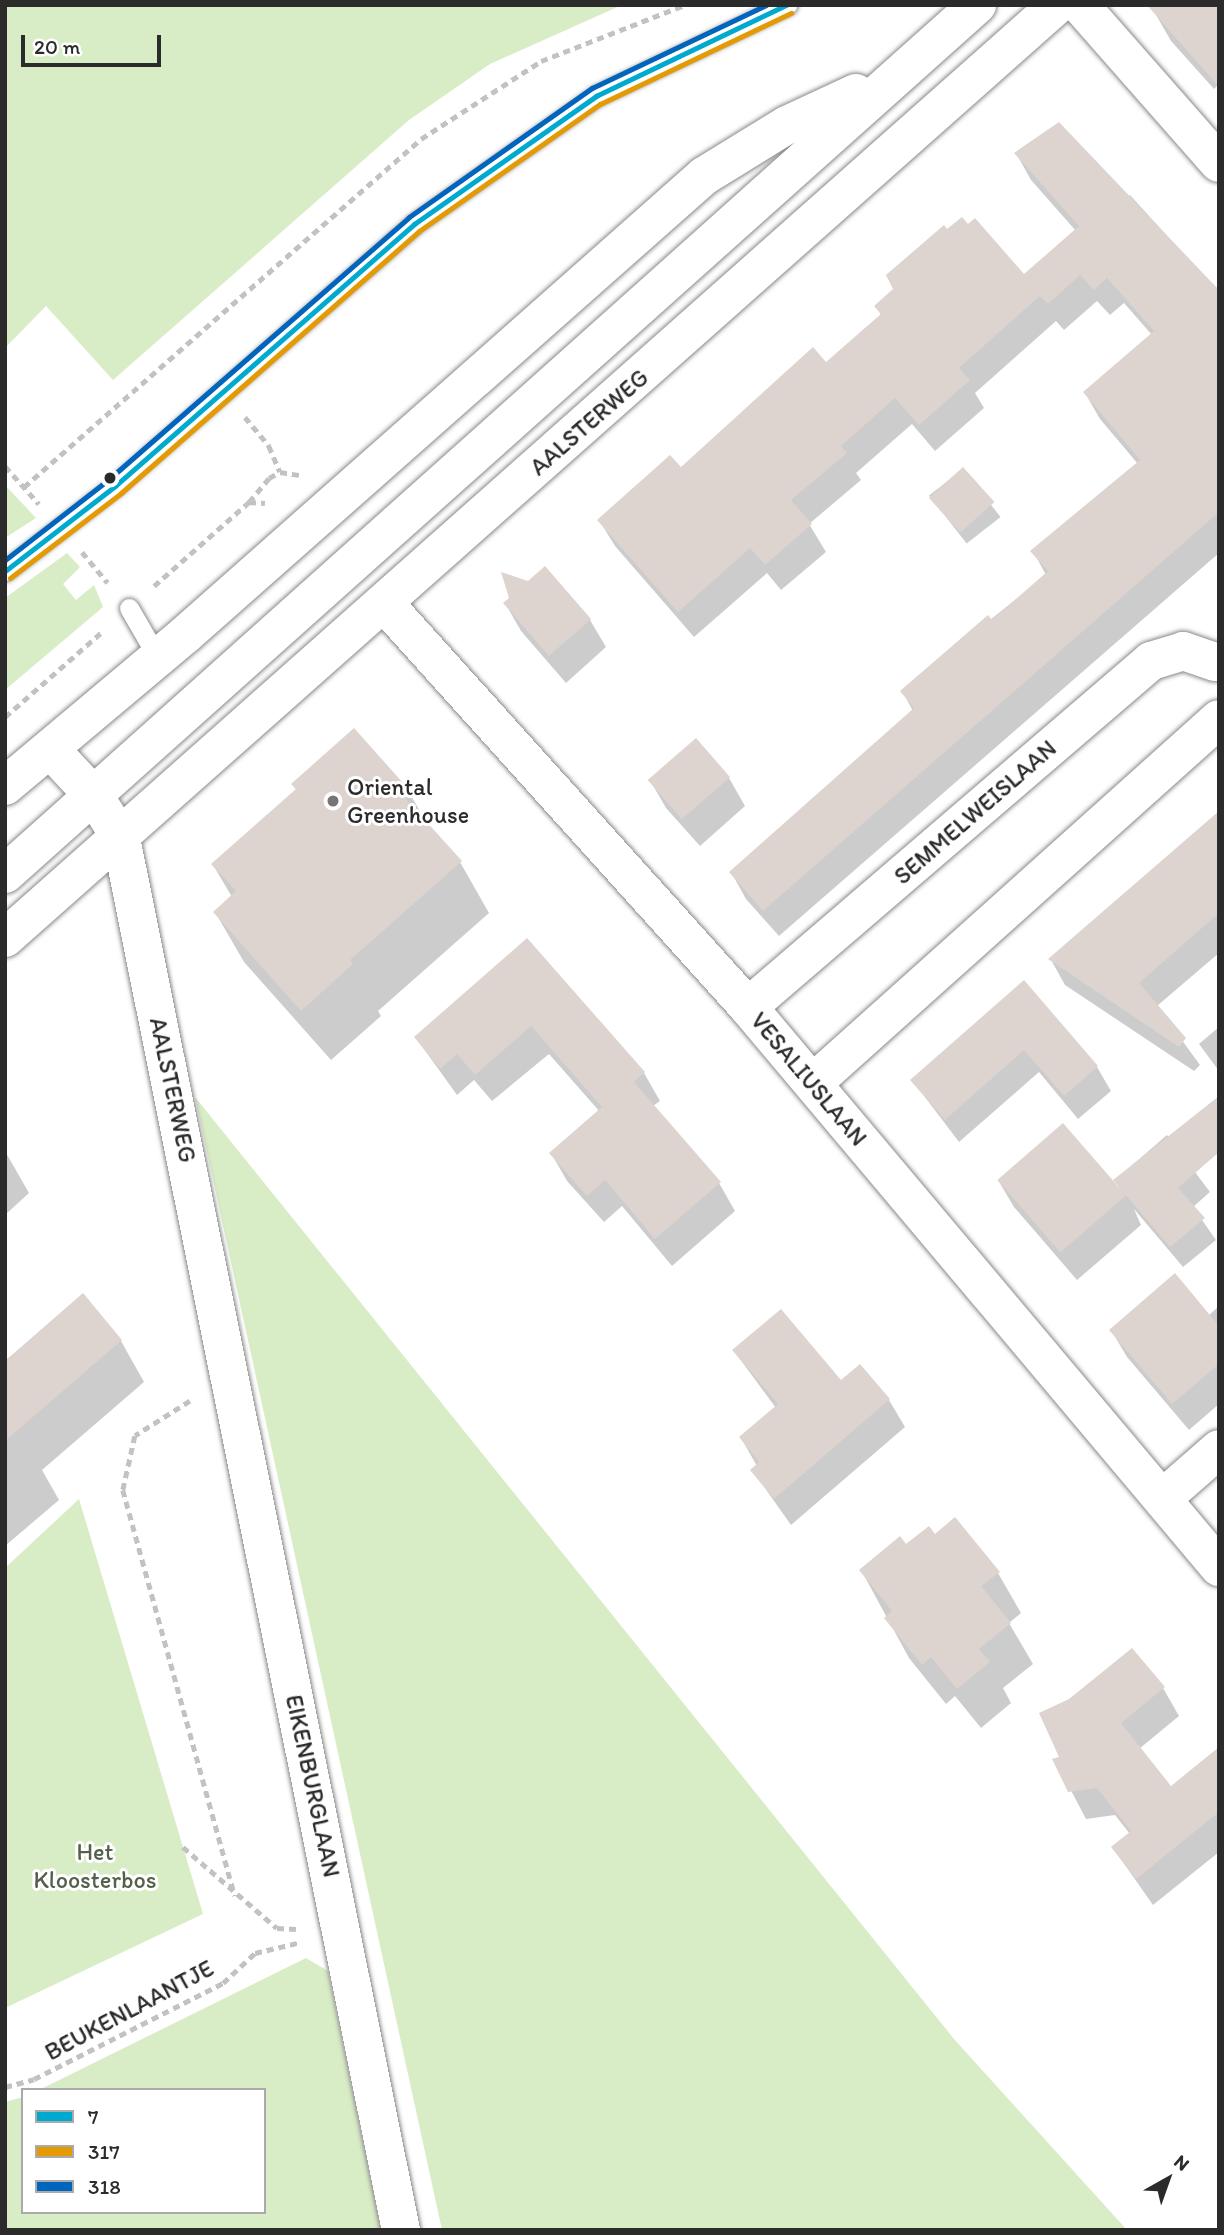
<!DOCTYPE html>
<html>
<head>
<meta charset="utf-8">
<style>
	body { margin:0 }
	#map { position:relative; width:1224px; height:2235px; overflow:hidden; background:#fff; font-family:Itim,sans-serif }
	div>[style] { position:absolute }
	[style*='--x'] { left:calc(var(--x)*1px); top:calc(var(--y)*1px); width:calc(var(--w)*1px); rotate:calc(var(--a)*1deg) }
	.green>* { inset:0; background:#d8ecc6 }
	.shadow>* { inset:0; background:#0003; transform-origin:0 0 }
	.building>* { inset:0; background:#ddd3cf; transform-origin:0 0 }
	.path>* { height:4.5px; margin-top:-2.25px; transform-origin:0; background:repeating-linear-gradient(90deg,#c2c2c2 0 7px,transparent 0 12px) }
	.roads { filter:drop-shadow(0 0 2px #8a8a8a) drop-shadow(0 0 2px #8a8a8a) }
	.service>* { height:19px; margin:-9.5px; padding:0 9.5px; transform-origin:9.5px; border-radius:9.5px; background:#fff }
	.minor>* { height:38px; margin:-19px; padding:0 19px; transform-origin:19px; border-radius:19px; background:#fff }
	.secondary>* { height:38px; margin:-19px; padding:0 19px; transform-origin:19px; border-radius:19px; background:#fff }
	.bus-1>* { height:5px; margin:-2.5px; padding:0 2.5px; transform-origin:2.5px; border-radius:2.5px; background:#00a9ce }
	.bus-2>* { height:5px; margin:-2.5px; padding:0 2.5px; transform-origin:2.5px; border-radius:2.5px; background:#e39a04 }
	.bus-3>* { height:5px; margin:-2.5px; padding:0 2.5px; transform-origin:2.5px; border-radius:2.5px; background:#0065bd }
	.dots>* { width:19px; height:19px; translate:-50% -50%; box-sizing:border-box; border:4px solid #fff; border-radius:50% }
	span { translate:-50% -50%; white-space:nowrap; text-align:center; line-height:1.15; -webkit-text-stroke:6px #fff; paint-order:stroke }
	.street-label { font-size:24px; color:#2b2b2b }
	.poi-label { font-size:24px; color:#2b2b2b }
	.left { translate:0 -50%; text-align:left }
	.park-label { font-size:24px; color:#55604c }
	.frame { position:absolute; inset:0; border:7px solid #2b2b2b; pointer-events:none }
	.legend { position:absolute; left:21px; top:2088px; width:245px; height:126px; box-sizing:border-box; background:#fff; border:2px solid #aaa; margin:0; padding:9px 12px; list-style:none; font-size:21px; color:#2b2b2b }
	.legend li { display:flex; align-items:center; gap:14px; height:35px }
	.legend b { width:35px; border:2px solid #aaa }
	.north { position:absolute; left:1133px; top:2144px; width:70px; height:70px; -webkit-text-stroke:5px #fff; paint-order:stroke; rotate:40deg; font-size:19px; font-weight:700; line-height:28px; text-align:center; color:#2b2b2b }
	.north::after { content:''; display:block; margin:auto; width:24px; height:32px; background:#2b2b2b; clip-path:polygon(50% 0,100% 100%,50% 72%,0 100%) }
	.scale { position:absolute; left:21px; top:35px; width:140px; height:32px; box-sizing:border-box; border:4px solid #2b2b2b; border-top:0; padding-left:9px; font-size:21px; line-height:24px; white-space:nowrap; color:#2b2b2b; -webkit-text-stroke:5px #fff; paint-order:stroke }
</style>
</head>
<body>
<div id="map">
	<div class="green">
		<div style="clip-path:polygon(5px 5px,622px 5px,490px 64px,409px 120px,113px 380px,46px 306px,5px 348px)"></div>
		<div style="clip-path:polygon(5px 485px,36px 518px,5px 538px)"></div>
		<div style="clip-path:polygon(67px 553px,80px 567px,63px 584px,76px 600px,94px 585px,103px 607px,5px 690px,5px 598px)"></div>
		<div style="clip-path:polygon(195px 1097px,954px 2039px,1127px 2230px,442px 2230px)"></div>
		<div style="clip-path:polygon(79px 1499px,203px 1914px,5px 2008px,5px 1568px)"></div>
		<div style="clip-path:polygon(306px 1958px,328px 1971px,381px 2230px,5px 2230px,5px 2102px,23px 2097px,23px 2212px,264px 2212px,264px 2090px,39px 2090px)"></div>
	</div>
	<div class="shadow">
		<div style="clip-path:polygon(1155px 13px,1219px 84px,1214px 89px,1171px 41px)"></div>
		<div style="clip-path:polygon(1016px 153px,1126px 199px,1130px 195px,1219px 293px,1219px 553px,779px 936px,746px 899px,731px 872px,913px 711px,902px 691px,1046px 575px,1033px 551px,1138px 464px,1100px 419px,1085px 393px,1152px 335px,1124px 303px,1110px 315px,1097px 301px,1064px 330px,1056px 321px,975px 393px,984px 408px,935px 451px,912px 424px,856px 473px,861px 480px,809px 524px,826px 552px,781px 590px,767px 573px,694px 637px,615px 546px,599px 520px,681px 470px,826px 365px,881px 315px,876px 306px,1024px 277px,1076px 231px,1031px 180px)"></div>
		<div style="left:963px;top:469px;width:61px;height:43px;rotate:52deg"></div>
		<div style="clip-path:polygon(505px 603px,590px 620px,606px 647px,566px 683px,521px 631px)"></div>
		<div style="clip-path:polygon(696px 740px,729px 778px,745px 806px,700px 846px,666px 808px,650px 780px)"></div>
		<div style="clip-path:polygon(293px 785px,410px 794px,430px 828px,460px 862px,489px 913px,378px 1011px,381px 1016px,331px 1060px,244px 962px,215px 912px,232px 897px,213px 865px,297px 791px)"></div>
		<div style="clip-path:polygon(1219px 813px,1219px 953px,1157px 1006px,1200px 1065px,1194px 1071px,1065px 985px,1051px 960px)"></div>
		<div style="clip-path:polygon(527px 940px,644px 1073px,660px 1101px,653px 1106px,719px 1183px,735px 1211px,672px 1266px,622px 1206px,604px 1222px,567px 1181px,551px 1153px,600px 1112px,549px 1054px,492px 1101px,474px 1080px,457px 1095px,416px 1038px)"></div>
		<div style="clip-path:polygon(1024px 983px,1097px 1067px,1111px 1091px,1078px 1119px,1039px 1072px,959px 1142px,912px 1080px)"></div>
		<div style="clip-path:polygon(1219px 1027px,1219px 1071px,1199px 1044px)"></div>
		<div style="clip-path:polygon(1167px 1135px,1210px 1192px,1193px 1207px,1216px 1240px,1183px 1267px,1134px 1209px,1141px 1225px,1077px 1280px,1014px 1207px,998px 1180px,1120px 1189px,1115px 1180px)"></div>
		<div style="clip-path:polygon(5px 1151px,29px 1193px,5px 1215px)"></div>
		<div style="clip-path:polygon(83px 1296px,121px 1341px,144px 1382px,42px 1470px,59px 1500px,5px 1546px,5px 1361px)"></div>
		<div style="clip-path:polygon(1219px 1306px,1219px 1404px,1189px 1430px,1127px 1357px,1111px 1330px,1208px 1316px)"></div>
		<div style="clip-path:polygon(734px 1351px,889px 1400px,905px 1427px,791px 1525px,752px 1470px,757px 1466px,741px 1438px,776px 1408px)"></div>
		<div style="clip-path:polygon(935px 1536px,998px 1573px,1021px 1613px,1009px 1623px,1033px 1664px,1003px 1688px,1011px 1703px,981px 1728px,955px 1696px,946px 1704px,909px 1658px,861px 1570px)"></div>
		<div style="clip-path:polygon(1163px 1688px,1179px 1716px,1139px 1749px,1171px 1788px,1219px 1752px,1219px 1852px,1153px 1905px,1113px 1848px,1130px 1834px,1115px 1815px,1086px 1819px,1055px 1760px)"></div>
	</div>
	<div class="building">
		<div style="clip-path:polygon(1147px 5px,1219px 5px,1219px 87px)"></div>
		<div style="clip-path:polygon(1059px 122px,1219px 290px,1219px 512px,763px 911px,729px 872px,914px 708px,900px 691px,988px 615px,992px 620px,1048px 571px,1030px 551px,1140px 460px,1083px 392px,1154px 331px,1107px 278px,1094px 290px,1080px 275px,1048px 304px,1040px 296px,959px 368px,970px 380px,919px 425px,895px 398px,841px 446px,847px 453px,791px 500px,812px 524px,765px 565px,750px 548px,678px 612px,597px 520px,670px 455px,681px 467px,813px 347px,826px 362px,881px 314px,874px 306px,893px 289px,886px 275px,944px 225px,947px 229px,962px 217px,968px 224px,975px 218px,1024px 274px,1079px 226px,1014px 153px)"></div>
		<div style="left:963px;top:467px;width:47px;height:46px;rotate:48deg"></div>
		<div style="clip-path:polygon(545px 566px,591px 619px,549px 656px,503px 603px,509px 598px,501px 572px,528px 581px)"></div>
		<div style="clip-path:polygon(354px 728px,412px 793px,405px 798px,462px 861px,350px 960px,353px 964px,301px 1011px,213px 912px,236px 891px,211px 864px,296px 789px,291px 784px)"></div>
		<div style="left:696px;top:738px;width:52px;height:64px;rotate:49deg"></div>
		<div style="clip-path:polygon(1219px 811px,1219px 913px,1139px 983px,1186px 1038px,1179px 1047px,1048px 959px)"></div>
		<div style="clip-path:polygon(527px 938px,645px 1072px,634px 1082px,721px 1182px,655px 1239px,605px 1180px,587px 1196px,549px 1153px,602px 1107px,531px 1026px,475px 1075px,457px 1054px,440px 1069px,414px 1037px)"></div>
		<div style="clip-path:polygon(1024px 980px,1098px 1066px,1064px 1096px,1024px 1050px,945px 1120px,910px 1080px)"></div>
		<div style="clip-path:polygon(1219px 1096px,1219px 1152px,1178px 1188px,1205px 1218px,1170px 1247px,1113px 1180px)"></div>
		<div style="left:1063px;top:1123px;width:96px;height:87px;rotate:49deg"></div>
		<div style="clip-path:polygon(1175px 1273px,1219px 1326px,1219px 1364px,1172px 1404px,1109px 1330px)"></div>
		<div style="clip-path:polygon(83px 1293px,122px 1340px,5px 1441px,5px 1361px)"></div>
		<div style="clip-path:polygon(781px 1309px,841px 1380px,860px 1364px,890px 1399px,774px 1499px,750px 1470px,759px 1462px,739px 1437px,778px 1404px,732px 1350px)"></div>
		<div style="clip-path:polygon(955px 1517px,1000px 1572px,981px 1586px,1011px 1623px,979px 1649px,990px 1662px,957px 1689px,931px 1657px,922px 1665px,884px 1618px,892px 1611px,859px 1570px,900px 1536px,906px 1544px,929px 1526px,935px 1534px)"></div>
		<div style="clip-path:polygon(1132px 1648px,1165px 1687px,1121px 1723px,1171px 1786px,1219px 1747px,1219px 1812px,1136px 1879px,1111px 1847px,1131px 1831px,1097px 1788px,1068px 1792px,1052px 1759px,1059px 1757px,1039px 1713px,1069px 1699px)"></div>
	</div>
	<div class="path">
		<div style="--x:245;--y:417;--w:38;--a:50"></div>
		<div style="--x:269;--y:446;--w:28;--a:67"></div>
		<div style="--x:5;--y:466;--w:51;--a:48.2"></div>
		<div style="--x:24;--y:487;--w:528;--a:-41.24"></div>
		<div style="--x:421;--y:139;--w:143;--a:-33"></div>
		<div style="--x:541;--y:61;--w:155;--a:-21.3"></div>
		<div style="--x:249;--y:502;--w:16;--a:4"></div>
		<div style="--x:82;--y:552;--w:40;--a:50"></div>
		<div style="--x:154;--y:586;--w:127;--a:-41.5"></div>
		<div style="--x:249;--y:502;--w:31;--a:-50"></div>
		<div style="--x:269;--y:478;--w:13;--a:-29"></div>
		<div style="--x:280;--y:472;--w:20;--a:9"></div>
		<div style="--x:5;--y:717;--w:130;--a:-41.3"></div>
		<div style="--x:190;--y:1401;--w:65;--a:147.5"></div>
		<div style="--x:135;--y:1436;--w:55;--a:102.5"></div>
		<div style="--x:123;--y:1490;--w:421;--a:74.6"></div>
		<div style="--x:183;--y:1847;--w:124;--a:40.8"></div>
		<div style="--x:277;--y:1928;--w:19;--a:3"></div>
		<div style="--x:5;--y:2087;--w:30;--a:-15"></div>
		<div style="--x:34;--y:2079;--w:212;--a:-26.9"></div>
		<div style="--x:223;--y:1983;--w:44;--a:-43.2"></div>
		<div style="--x:255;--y:1953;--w:47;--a:-13.4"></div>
	</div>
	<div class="roads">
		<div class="service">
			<div style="--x:5;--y:571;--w:139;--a:-37.7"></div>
			<div style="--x:115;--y:486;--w:398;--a:-41.2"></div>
			<div style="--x:414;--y:224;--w:223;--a:-35.1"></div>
			<div style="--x:596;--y:96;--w:212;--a:-25.5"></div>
			<div style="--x:129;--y:608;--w:58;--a:59.9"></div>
		</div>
		<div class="minor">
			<div style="--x:1080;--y:5;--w:210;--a:48.7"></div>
			<div style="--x:384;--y:603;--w:544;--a:47.98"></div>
			<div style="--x:748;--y:1007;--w:732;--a:49.93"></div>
			<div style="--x:50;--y:749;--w:64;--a:46.9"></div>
			<div style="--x:94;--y:796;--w:50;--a:57.3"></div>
			<div style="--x:121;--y:838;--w:1420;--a:78.63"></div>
			<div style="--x:5;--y:938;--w:1406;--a:-41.57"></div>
			<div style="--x:748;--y:1007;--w:531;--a:-40.65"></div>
			<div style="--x:1151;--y:661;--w:34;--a:-17"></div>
			<div style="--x:1183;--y:651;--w:34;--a:19"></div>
			<div style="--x:813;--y:1083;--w:545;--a:-41.88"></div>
			<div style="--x:1163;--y:1498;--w:74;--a:-41.2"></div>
		</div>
		<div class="secondary">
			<div style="--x:5;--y:786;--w:236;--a:-40"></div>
			<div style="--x:186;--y:634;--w:691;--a:-41.48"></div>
			<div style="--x:704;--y:176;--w:97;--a:-31.6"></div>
			<div style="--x:787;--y:125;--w:76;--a:-24.9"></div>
			<div style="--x:5;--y:874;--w:1304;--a:-41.8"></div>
		</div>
	</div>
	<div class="bus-1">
		<div style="--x:5;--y:571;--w:139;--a:-37.7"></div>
		<div style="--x:115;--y:486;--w:398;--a:-41.2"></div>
		<div style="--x:414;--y:224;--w:223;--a:-35.1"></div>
		<div style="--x:596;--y:96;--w:211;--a:-25.6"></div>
	</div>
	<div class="bus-2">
		<div style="--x:10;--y:578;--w:140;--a:-37.4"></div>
		<div style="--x:121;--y:493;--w:397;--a:-41.3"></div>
		<div style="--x:419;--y:231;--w:221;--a:-35.1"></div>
		<div style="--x:600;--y:104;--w:212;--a:-25.5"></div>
	</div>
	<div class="bus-3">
		<div style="--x:5;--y:560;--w:132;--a:-37.9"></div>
		<div style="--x:109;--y:479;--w:398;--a:-41.1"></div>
		<div style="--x:409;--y:217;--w:224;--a:-35.2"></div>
		<div style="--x:592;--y:88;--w:193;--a:-25.5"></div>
	</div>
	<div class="dots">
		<div style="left:110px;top:478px;background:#2b2b2b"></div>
		<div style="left:333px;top:801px;background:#757575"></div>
	</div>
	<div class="street-label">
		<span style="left:589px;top:422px;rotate:-41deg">AALSTERWEG</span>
		<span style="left:975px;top:812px;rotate:-41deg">SEMMELWEISLAAN</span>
		<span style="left:809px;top:1079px;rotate:50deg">VESALIUSLAAN</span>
		<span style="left:173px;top:1090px;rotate:78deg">AALSTERWEG</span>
		<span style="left:313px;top:1786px;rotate:78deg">EIKENBURGLAAN</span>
		<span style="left:129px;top:2010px;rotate:-28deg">BEUKENLAANTJE</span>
	</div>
	<div class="poi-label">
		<span class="left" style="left:347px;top:801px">Oriental<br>Greenhouse</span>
	</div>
	<div class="park-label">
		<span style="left:95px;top:1866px">Het<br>Kloosterbos</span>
	</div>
	<div class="frame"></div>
	<ul class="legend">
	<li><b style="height:9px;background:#00a9ce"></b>7</li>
	<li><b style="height:9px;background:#e39a04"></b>317</li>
	<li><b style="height:9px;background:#0065bd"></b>318</li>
	</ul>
	<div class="north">N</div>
	<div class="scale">20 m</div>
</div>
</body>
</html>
